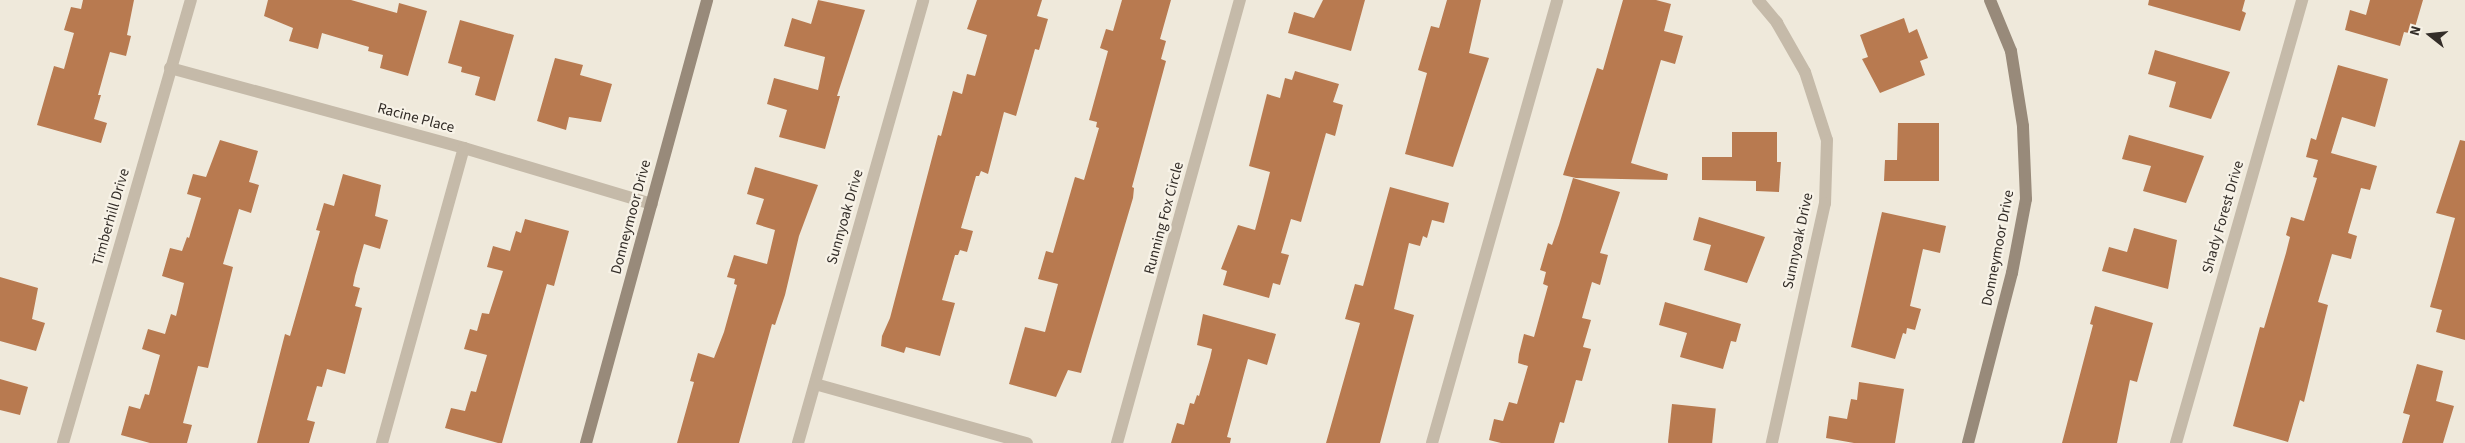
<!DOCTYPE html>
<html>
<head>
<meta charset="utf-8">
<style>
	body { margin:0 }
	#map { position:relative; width:2465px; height:443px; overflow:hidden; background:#efe9db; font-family:"Source Sans 3",sans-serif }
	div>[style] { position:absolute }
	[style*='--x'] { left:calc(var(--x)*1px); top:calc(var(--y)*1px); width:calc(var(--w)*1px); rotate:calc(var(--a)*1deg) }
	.building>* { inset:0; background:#b87a50; transform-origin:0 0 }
	.street>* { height:12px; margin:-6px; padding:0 6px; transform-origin:6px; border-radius:6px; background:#c5baa9 }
	.secondary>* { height:12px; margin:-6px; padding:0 6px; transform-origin:6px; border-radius:6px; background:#988a7a }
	span { translate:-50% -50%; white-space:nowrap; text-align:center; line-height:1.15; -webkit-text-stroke:4.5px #f7f2e7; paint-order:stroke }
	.street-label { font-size:15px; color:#332d28 }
	.north { position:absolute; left:2405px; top:10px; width:50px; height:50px; -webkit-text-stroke:4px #f7f2e7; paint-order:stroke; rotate:286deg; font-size:14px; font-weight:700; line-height:20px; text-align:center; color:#332d28 }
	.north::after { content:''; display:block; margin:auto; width:18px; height:22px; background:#332d28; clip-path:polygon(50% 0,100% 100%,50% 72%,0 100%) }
</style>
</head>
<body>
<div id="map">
	<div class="building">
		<div style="clip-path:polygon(83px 0,134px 0,127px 35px,131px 36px,126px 56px,110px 52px,98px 95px,101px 95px,94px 119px,107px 123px,101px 143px,37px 125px,54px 66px,64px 69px,74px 33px,64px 30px,71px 7px,81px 9px)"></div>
		<div style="clip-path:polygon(268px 0,351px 0,397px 13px,399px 3px,427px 11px,408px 76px,380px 68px,383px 55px,368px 51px,369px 47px,322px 33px,318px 49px,289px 41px,293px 28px,264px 16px)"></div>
		<div style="clip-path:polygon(818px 0,865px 10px,837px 96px,840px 96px,825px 149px,779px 137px,787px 110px,767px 104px,774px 78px,818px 90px,825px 57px,784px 46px,792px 18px,811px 24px)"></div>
		<div style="clip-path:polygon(977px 0,1042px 0,1037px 16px,1048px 19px,1039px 50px,1035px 49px,1016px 116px,1004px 112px,988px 174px,981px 171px,979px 176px,976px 176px,961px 228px,973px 231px,967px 252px,960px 250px,958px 255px,955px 255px,942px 300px,955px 303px,940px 356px,906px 347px,904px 353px,881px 346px,882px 336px,890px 318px,938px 135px,941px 136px,953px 91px,962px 94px,967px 74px,975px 76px,987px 35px,967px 29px)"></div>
		<div style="clip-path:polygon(1122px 0,1171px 0,1160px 39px,1166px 41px,1161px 59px,1166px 61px,1132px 187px,1134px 188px,1133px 198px,1081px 373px,1068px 370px,1056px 397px,1009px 384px,1025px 327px,1045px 332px,1058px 284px,1038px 279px,1046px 251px,1053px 253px,1075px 177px,1084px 180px,1099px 128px,1096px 127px,1097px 122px,1089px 120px,1108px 51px,1100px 48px,1106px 29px,1113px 31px)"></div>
		<div style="clip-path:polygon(1323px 0,1365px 0,1351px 51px,1288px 33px,1294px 12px,1314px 18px)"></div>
		<div style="clip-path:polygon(1447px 0,1481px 0,1469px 53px,1489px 58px,1453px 167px,1405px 154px,1427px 73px,1418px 70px,1431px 26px,1439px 28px)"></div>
		<div style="clip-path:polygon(1623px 0,1656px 0,1671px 4px,1664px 31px,1683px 36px,1675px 64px,1661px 60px,1631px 163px,1668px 174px,1667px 180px,1576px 178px,1563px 175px,1597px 68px,1603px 70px)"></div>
		<div style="clip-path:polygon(2149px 0,2245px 0,2242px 11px,2246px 13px,2240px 31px,2148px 5px)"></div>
		<div style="clip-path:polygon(2370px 0,2423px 0,2413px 34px,2404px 32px,2400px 46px,2345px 30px,2350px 10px,2366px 15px)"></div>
		<div style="clip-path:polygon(1904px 18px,1909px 33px,1917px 29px,1928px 58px,1920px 61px,1925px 75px,1880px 93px,1862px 59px,1868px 57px,1860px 35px)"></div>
		<div style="clip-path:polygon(460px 20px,514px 35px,495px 101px,475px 95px,480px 77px,461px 72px,462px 67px,448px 63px)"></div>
		<div style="clip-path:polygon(2155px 50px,2230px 72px,2211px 119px,2169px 107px,2176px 82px,2148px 74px)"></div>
		<div style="clip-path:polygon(555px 58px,583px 65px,580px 75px,612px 84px,601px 122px,569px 117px,566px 130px,537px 121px)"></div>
		<div style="clip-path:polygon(2338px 65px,2388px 79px,2375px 127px,2342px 117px,2331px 153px,2377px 166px,2370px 190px,2361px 188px,2348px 233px,2357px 236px,2351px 259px,2332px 254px,2318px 302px,2328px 305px,2304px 402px,2300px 400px,2288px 442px,2233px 426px,2260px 327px,2264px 328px,2286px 253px,2290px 237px,2286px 235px,2291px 217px,2304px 221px,2317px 178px,2313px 177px,2318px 160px,2306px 157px,2311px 138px,2316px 140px)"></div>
		<div style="clip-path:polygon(1295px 71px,1339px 84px,1333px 102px,1343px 105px,1335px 136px,1326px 133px,1301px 222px,1291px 219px,1281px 253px,1289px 255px,1280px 285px,1273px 283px,1269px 298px,1223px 285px,1227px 271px,1221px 269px,1238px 225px,1255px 230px,1264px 196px,1270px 172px,1249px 166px,1267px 94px,1280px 98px,1285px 78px,1292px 80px)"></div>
		<div style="clip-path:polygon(1898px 123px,1939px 123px,1939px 181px,1884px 181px,1885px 160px,1897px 160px)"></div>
		<div style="clip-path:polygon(1732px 132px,1777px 132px,1777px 162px,1781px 162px,1779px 192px,1756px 191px,1756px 181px,1702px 180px,1702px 157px,1732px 157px)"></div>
		<div style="clip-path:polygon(2129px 135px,2204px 156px,2186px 203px,2143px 191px,2151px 166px,2122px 159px)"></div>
		<div style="clip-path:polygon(220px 140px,258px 151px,249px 182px,259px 185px,251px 213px,239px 209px,223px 264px,233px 267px,208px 368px,198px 366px,183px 423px,192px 425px,187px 443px,150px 443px,121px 435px,129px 406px,140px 409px,145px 394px,149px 395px,160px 355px,142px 349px,148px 329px,165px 334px,171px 314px,176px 316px,184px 283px,162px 276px,170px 248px,182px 251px,187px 237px,189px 238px,201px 198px,187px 194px,193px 174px,206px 177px)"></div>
		<div style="clip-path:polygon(2460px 140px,2465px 141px,2465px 340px,2436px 332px,2442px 310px,2430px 307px,2455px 218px,2436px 213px)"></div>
		<div style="clip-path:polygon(755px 167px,818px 185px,799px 236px,785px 295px,775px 325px,772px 324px,739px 443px,677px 443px,694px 382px,690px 381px,698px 353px,714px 358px,724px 332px,737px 285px,734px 284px,735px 279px,727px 277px,734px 255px,767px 264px,775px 230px,756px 224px,764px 199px,747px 194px)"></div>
		<div style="clip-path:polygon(343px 174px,381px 185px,375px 216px,388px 220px,380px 249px,364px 244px,355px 276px,353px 286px,360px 288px,355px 306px,362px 308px,345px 374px,327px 369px,322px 387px,317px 386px,307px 420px,315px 422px,309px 443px,257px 443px,285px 334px,290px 336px,320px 231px,316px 230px,324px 203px,334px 206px)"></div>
		<div style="clip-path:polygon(1573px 178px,1620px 192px,1600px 253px,1608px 255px,1600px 285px,1592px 282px,1582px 318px,1591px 320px,1583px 347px,1591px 349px,1582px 381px,1576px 380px,1564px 423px,1560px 422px,1554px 443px,1501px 443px,1489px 440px,1494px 419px,1503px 421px,1509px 402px,1517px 404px,1528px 366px,1518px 363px,1519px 354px,1524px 334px,1534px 337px,1548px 286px,1543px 284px,1546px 272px,1540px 270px,1548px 243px,1552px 245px,1559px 225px)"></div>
		<div style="clip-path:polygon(1390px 187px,1449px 203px,1444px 223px,1432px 220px,1427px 238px,1423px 236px,1420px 246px,1409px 243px,1394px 309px,1414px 315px,1380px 443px,1326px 443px,1360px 323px,1345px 319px,1355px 284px,1363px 286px)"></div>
		<div style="clip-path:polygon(1882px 212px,1946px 226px,1940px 253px,1923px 249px,1910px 306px,1921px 309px,1915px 330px,1907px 328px,1906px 334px,1903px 333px,1895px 359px,1851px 347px)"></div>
		<div style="clip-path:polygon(1699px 217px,1765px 237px,1747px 283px,1704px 270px,1711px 245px,1693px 240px)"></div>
		<div style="clip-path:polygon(525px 219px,569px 231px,554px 286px,547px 284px,502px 443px,498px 443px,445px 428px,451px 408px,465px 411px,471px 391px,476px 392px,487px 355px,464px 349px,470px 329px,477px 331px,482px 313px,489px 314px,503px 271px,487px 267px,493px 246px,510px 251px,516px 231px,521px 233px)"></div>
		<div style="clip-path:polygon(2134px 228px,2177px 240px,2168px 289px,2102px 271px,2109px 247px,2127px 252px)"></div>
		<div style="clip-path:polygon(0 277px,38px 288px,32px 319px,45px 323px,36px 351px,0 341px)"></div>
		<div style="clip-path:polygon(1665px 302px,1741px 324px,1736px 342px,1731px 341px,1723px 369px,1680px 357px,1687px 333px,1659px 325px)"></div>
		<div style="clip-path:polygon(2095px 306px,2153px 323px,2137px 382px,2130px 380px,2117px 443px,2062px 443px,2093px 325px,2090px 324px)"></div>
		<div style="clip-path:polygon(1203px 314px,1276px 334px,1267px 365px,1248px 359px,1227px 437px,1231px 438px,1230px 443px,1171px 443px,1177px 423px,1184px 425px,1190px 403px,1194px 404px,1197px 395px,1199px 396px,1210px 358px,1212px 349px,1197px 345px)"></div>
		<div style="clip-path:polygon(2417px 364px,2443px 371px,2436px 401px,2454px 406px,2443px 443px,2402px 443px,2410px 415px,2403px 413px)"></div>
		<div style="clip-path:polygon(0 379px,28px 387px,20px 415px,0 410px)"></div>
		<div style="clip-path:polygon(1859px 382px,1904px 389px,1895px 443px,1854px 443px,1826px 438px,1829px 416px,1847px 419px,1851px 399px,1857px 400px)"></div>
		<div style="left:1672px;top:404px;width:44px;height:39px;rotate:6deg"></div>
	</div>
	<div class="street">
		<div style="--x:1758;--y:0;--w:30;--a:50"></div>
		<div style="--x:1777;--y:23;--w:56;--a:60.3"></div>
		<div style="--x:1805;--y:72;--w:71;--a:72.1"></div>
		<div style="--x:1827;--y:140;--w:63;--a:91.8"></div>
		<div style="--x:1825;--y:203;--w:246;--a:102.5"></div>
		<div style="--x:170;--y:68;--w:305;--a:15.2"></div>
		<div style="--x:464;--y:148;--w:196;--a:16.6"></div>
		<div style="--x:815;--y:384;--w:220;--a:15.6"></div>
		<div style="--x:63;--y:443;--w:461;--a:-73.9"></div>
		<div style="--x:382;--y:443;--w:306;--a:-74.5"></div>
		<div style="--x:798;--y:443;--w:460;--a:-74.2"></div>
		<div style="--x:1117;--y:443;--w:460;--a:-74.5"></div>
		<div style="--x:1432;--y:443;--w:460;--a:-74.2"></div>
		<div style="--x:2176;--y:443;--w:461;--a:-74.1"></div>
	</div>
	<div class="secondary">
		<div style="--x:586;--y:443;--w:459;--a:-74.7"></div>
		<div style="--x:1968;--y:443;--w:176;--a:-75.5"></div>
		<div style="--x:2012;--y:273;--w:75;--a:-79.3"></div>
		<div style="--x:2026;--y:199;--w:73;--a:-92.4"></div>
		<div style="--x:2023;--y:126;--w:76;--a:-99.1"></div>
		<div style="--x:2011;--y:51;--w:55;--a:-112.4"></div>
	</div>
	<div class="street-label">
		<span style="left:416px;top:118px;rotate:15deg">Racine Place</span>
		<span style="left:111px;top:217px;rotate:-74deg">Timberhill Drive</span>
		<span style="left:631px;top:217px;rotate:-75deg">Donneymoor Drive</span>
		<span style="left:845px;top:217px;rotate:-74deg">Sunnyoak Drive</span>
		<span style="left:2223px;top:217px;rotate:-74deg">Shady Forest Drive</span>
		<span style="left:1164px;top:218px;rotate:-75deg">Running Fox Circle</span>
		<span style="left:1798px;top:241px;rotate:-78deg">Sunnyoak Drive</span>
		<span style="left:1998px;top:248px;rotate:-79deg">Donneymoor Drive</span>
	</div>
	<div class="north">N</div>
</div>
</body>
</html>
